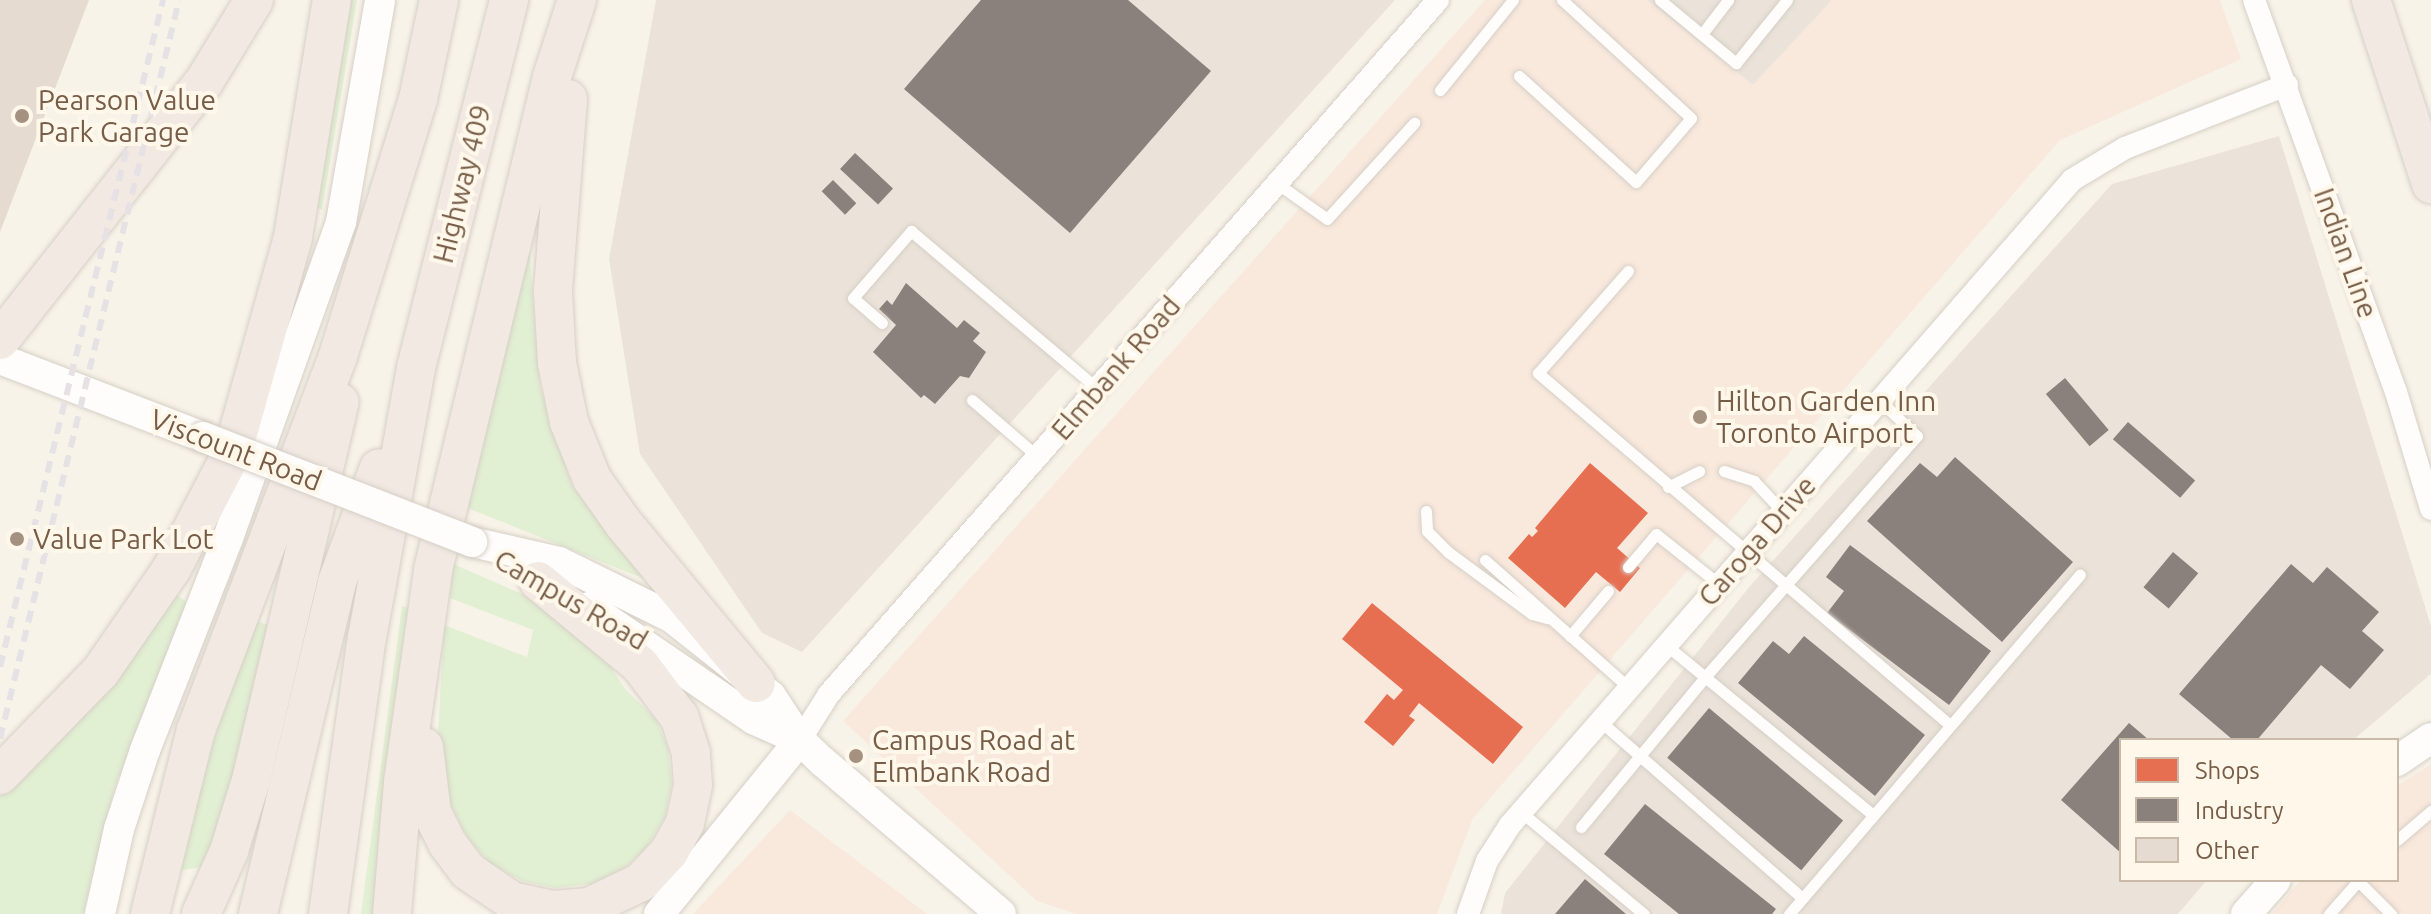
<!DOCTYPE html>
<html>
<head>
<meta charset="utf-8">
<style>
	body { margin:0 }
	#map { position:relative; width:2431px; height:914px; overflow:hidden; background:#f8f3e9; font-family:Ubuntu,sans-serif }
	div>[style] { position:absolute }
	[style*='--x'] { left:calc(var(--x)*1px); top:calc(var(--y)*1px); width:calc(var(--w)*1px); rotate:calc(var(--a)*1deg) }
	.commercial>* { inset:0; background:#f9e8dc }
	.industrial>* { inset:0; background:#ebe3da }
	.green>* { inset:0; background:#e1efd2 }
	.shops>* { inset:0; background:#e76f51 }
	.industry>* { inset:0; background:#8a817c; transform-origin:0 0 }
	.building>* { inset:0; background:#e5dbd0 }
	.roads { filter:drop-shadow(0 0 2px #d6cfc6) drop-shadow(0 0 2px #d6cfc6) }
	.lane>* { height:11px; margin:-5.5px; padding:0 5.5px; transform-origin:5.5px; border-radius:5.5px; background:#fefdfc }
	.street>* { height:22px; margin:-11px; padding:0 11px; transform-origin:11px; border-radius:11px; background:#fefdfc }
	.secondary>* { height:30px; margin:-15px; padding:0 15px; transform-origin:15px; border-radius:15px; background:#fefdfc }
	.highway>* { height:38px; margin:-19px; padding:0 19px; transform-origin:19px; border-radius:19px; background:#f2e9e3 }
	.rail>* { height:6px; margin-top:-3px; transform-origin:0; background:repeating-linear-gradient(90deg,#e5e1e5 0 12px,transparent 0 20px) }
	.bridges { filter:drop-shadow(0 0 2px #d6cfc6) drop-shadow(0 0 2px #d6cfc6) }
	.secondary-bridge>* { height:30px; margin:-15px; padding:0 15px; transform-origin:15px; border-radius:15px; background:#fefdfc }
	.dots>* { width:22px; height:22px; translate:-50% -50%; box-sizing:border-box; border:4px solid #fff8ea; border-radius:50% }
	span { translate:-50% -50%; white-space:nowrap; text-align:center; line-height:1.15; -webkit-text-stroke:8px #fff8ea; paint-order:stroke }
	.poi-label { font-size:28px; color:#775c47 }
	.left { translate:0 -50%; text-align:left }
	.street-label { font-size:28px; color:#775c47 }
	.legend { position:absolute; left:2119px; top:738px; width:280px; height:144px; box-sizing:border-box; background:#fff8ea; border:2px solid #c9baa9; margin:0; padding:10px 14px; list-style:none; font-size:24px; color:#775c47 }
	.legend li { display:flex; align-items:center; gap:16px; height:40px }
	.legend b { width:40px; border:2px solid #c9baa9 }
</style>
</head>
<body>
<div id="map">
	<div class="commercial">
		<div style="clip-path:polygon(1485px 0,1647px 0,1753px 85px,1832px 0,2220px 0,2241px 59px,2060px 140px,1473px 818px,1437px 914px,1077px 914px,1037px 901px,843px 721px)"></div>
		<div style="clip-path:polygon(2431px 764px,2431px 914px,2272px 914px,2301px 880px,2397px 880px,2397px 786px)"></div>
		<div style="clip-path:polygon(790px 810px,927px 914px,693px 914px)"></div>
	</div>
	<div class="industrial">
		<div style="clip-path:polygon(656px 0,1395px 0,802px 652px,762px 633px,640px 454px,609px 259px)"></div>
		<div style="clip-path:polygon(1647px 0,1832px 0,1753px 85px)"></div>
		<div style="clip-path:polygon(2279px 136px,2431px 626px,2431px 674px,2353px 740px,2121px 740px,2121px 880px,2207px 880px,2178px 914px,1501px 914px,1505px 893px,1750px 586px,2112px 184px)"></div>
	</div>
	<div class="green">
		<div style="clip-path:polygon(346px 0,357px 0,322px 210px,314px 206px)"></div>
		<div style="clip-path:polygon(528px 233px,540px 386px,572px 485px,647px 580px,460px 505px)"></div>
		<div style="clip-path:polygon(453px 564px,531px 598px,603px 655px,625px 689px,656px 719px,668px 748px,672px 783px,665px 817px,647px 847px,622px 870px,590px 884px,555px 888px,522px 881px,491px 864px,468px 839px,445px 793px,438px 735px,444px 625px,527px 657px,533px 630px,450px 598px)"></div>
		<div style="clip-path:polygon(174px 593px,187px 602px,115px 786px,83px 914px,0 914px,0 796px,73px 725px)"></div>
		<div style="clip-path:polygon(402px 606px,412px 609px,379px 914px,361px 914px)"></div>
		<div style="clip-path:polygon(255px 621px,272px 626px,238px 771px,208px 866px,177px 871px,205px 765px)"></div>
	</div>
	<div class="shops">
		<div style="clip-path:polygon(1590px 463px,1648px 513px,1617px 548px,1640px 568px,1620px 592px,1596px 572px,1565px 608px,1508px 558px,1529px 534px,1532px 537px,1538px 531px,1535px 528px)"></div>
		<div style="clip-path:polygon(1372px 603px,1523px 727px,1493px 764px,1419px 703px,1409px 716px,1415px 720px,1393px 746px,1364px 722px,1387px 694px,1394px 700px,1403px 690px,1342px 639px)"></div>
	</div>
	<div class="industry">
		<div style="clip-path:polygon(981px 0,1128px 0,1211px 71px,1070px 233px,904px 89px)"></div>
		<div style="left:855px;top:153px;width:52px;height:22px;rotate:43deg"></div>
		<div style="left:833px;top:180px;width:33px;height:16px;rotate:45deg"></div>
		<div style="clip-path:polygon(906px 283px,957px 328px,964px 320px,980px 333px,973px 341px,986px 352px,969px 378px,960px 376px,935px 404px,924px 395px,921px 398px,873px 352px,896px 325px,879px 309px,887px 300px,892px 305px)"></div>
		<div style="left:2065px;top:378px;width:68px;height:25px;rotate:50deg"></div>
		<div style="left:2128px;top:422px;width:89px;height:23px;rotate:41deg"></div>
		<div style="clip-path:polygon(1955px 457px,2073px 562px,2002px 642px,1867px 521px,1920px 463px,1937px 477px)"></div>
		<div style="clip-path:polygon(1850px 545px,1991px 651px,1949px 705px,1827px 613px,1844px 591px,1826px 577px)"></div>
		<div style="left:2173px;top:552px;width:33px;height:46px;rotate:40deg"></div>
		<div style="clip-path:polygon(2291px 564px,2313px 583px,2327px 567px,2379px 612px,2362px 631px,2384px 650px,2350px 689px,2321px 665px,2257px 740px,2233px 740px,2179px 694px)"></div>
		<div style="clip-path:polygon(1804px 636px,1925px 735px,1875px 796px,1738px 683px,1773px 641px,1789px 654px)"></div>
		<div style="left:1709px;top:708px;width:175px;height:65px;rotate:40deg"></div>
		<div style="clip-path:polygon(2129px 723px,2149px 740px,2121px 740px,2121px 853px,2061px 800px)"></div>
		<div style="clip-path:polygon(1645px 804px,1776px 909px,1772px 914px,1679px 914px,1604px 854px)"></div>
		<div style="clip-path:polygon(1585px 879px,1626px 914px,1555px 914px)"></div>
	</div>
	<div class="building">
		<div style="clip-path:polygon(0 0,89px 0,0 232px)"></div>
	</div>
	<div class="roads">
		<div class="lane">
			<div style="--x:1660;--y:0;--w:99;--a:39.7"></div>
			<div style="--x:1736;--y:63;--w:81;--a:-51"></div>
			<div style="--x:1702;--y:34;--w:43;--a:-52.6"></div>
			<div style="--x:1519;--y:76;--w:158;--a:42.2"></div>
			<div style="--x:1636;--y:182;--w:84;--a:-49.3"></div>
			<div style="--x:1691;--y:118;--w:175;--a:-137.5"></div>
			<div style="--x:1440;--y:90;--w:116;--a:-51"></div>
			<div style="--x:1278;--y:184;--w:60;--a:35.5"></div>
			<div style="--x:1327;--y:219;--w:130;--a:-47.8"></div>
			<div style="--x:1628;--y:271;--w:136;--a:131.4"></div>
			<div style="--x:1538;--y:373;--w:542;--a:40.51"></div>
			<div style="--x:882;--y:323;--w:38;--a:-139"></div>
			<div style="--x:853;--y:298;--w:89;--a:-49.1"></div>
			<div style="--x:911;--y:231;--w:245;--a:40.2"></div>
			<div style="--x:972;--y:400;--w:87;--a:40.8"></div>
			<div style="--x:1724;--y:471;--w:32;--a:18"></div>
			<div style="--x:1754;--y:481;--w:41;--a:47"></div>
			<div style="--x:1668;--y:487;--w:35;--a:-27"></div>
			<div style="--x:1426;--y:511;--w:20;--a:87"></div>
			<div style="--x:1427;--y:531;--w:30;--a:45"></div>
			<div style="--x:1448;--y:552;--w:104;--a:36.4"></div>
			<div style="--x:1532;--y:614;--w:16;--a:15"></div>
			<div style="--x:1485;--y:560;--w:193;--a:41.6"></div>
			<div style="--x:1628;--y:567;--w:43;--a:-49.7"></div>
			<div style="--x:1656;--y:534;--w:80;--a:38.4"></div>
			<div style="--x:1570;--y:636;--w:59;--a:-49.8"></div>
			<div style="--x:1666;--y:645;--w:268;--a:39.4"></div>
			<div style="--x:1600;--y:721;--w:269;--a:41.2"></div>
			<div style="--x:1521;--y:812;--w:160;--a:39.7"></div>
			<div style="--x:1581;--y:827;--w:195;--a:-50.4"></div>
			<div style="--x:1705;--y:677;--w:321;--a:-48.7"></div>
			<div style="--x:1917;--y:436;--w:52;--a:-136.5"></div>
			<div style="--x:2397;--y:840;--w:45;--a:-40.5"></div>
			<div style="--x:2358;--y:881;--w:47;--a:45"></div>
			<div style="--x:1789;--y:914;--w:447;--a:-49.4"></div>
			<div style="--x:2329;--y:914;--w:45;--a:-48.6"></div>
		</div>
		<div class="street">
			<div style="--x:2254;--y:0;--w:417;--a:70.1"></div>
			<div style="--x:2396;--y:392;--w:122;--a:73.3"></div>
			<div style="--x:800;--y:740;--w:54;--a:-57.8"></div>
			<div style="--x:829;--y:694;--w:923;--a:-48.73"></div>
			<div style="--x:1468;--y:914;--w:56;--a:-70.3"></div>
			<div style="--x:1487;--y:861;--w:43;--a:-57.4"></div>
			<div style="--x:1510;--y:825;--w:855;--a:-48.93"></div>
			<div style="--x:2072;--y:180;--w:62;--a:-31.1"></div>
			<div style="--x:2125;--y:148;--w:174;--a:-21.3"></div>
		</div>
		<div class="secondary">
			<div style="--x:0;--y:359;--w:217;--a:21"></div>
			<div style="--x:472;--y:542;--w:89;--a:12.9"></div>
			<div style="--x:559;--y:562;--w:125;--a:26.2"></div>
			<div style="--x:671;--y:617;--w:127;--a:38.3"></div>
			<div style="--x:771;--y:696;--w:53;--a:56.6"></div>
			<div style="--x:800;--y:740;--w:32;--a:44"></div>
			<div style="--x:823;--y:762;--w:234;--a:40.5"></div>
			<div style="--x:589;--y:607;--w:199;--a:34.3"></div>
			<div style="--x:753;--y:719;--w:51;--a:24.1"></div>
			<div style="--x:2397;--y:761;--w:41;--a:-34.1"></div>
			<div style="--x:100;--y:914;--w:87;--a:-77.4"></div>
			<div style="--x:119;--y:829;--w:83;--a:-71.8"></div>
			<div style="--x:145;--y:750;--w:228;--a:-68.6"></div>
			<div style="--x:228;--y:538;--w:336;--a:-70.3"></div>
			<div style="--x:341;--y:222;--w:225;--a:-80"></div>
			<div style="--x:659;--y:914;--w:224;--a:-51"></div>
			<div style="--x:2246;--y:914;--w:45;--a:-48.6"></div>
		</div>
		<div class="highway">
			<div style="--x:2371;--y:0;--w:194;--a:71.9"></div>
			<div style="--x:568;--y:99;--w:193;--a:94.5"></div>
			<div style="--x:553;--y:291;--w:72;--a:86.8"></div>
			<div style="--x:557;--y:363;--w:60;--a:78.5"></div>
			<div style="--x:569;--y:422;--w:61;--a:68"></div>
			<div style="--x:592;--y:479;--w:54;--a:54.8"></div>
			<div style="--x:623;--y:523;--w:208;--a:50.3"></div>
			<div style="--x:0;--y:340;--w:329;--a:-51.7"></div>
			<div style="--x:204;--y:82;--w:96;--a:-58.6"></div>
			<div style="--x:424;--y:747;--w:66;--a:83.1"></div>
			<div style="--x:432;--y:813;--w:34;--a:63"></div>
			<div style="--x:447;--y:843;--w:35;--a:53"></div>
			<div style="--x:468;--y:871;--w:53;--a:34.3"></div>
			<div style="--x:512;--y:901;--w:42;--a:12.4"></div>
			<div style="--x:553;--y:910;--w:36;--a:-5"></div>
			<div style="--x:589;--y:907;--w:58;--a:-25.7"></div>
			<div style="--x:641;--y:882;--w:41;--a:-47"></div>
			<div style="--x:669;--y:852;--w:33;--a:-61"></div>
			<div style="--x:685;--y:823;--w:39;--a:-78"></div>
			<div style="--x:693;--y:785;--w:32;--a:-94"></div>
			<div style="--x:691;--y:753;--w:38;--a:-108"></div>
			<div style="--x:679;--y:717;--w:65;--a:-126.9"></div>
			<div style="--x:640;--y:665;--w:132;--a:-140.5"></div>
			<div style="--x:0;--y:775;--w:145;--a:-45.8"></div>
			<div style="--x:101;--y:671;--w:123;--a:-55.3"></div>
			<div style="--x:171;--y:570;--w:134;--a:-62.5"></div>
			<div style="--x:233;--y:451;--w:222;--a:-74.3"></div>
			<div style="--x:293;--y:237;--w:240;--a:-80.7"></div>
			<div style="--x:150;--y:914;--w:190;--a:-76"></div>
			<div style="--x:196;--y:730;--w:400;--a:-69.2"></div>
			<div style="--x:338;--y:356;--w:269;--a:-72.7"></div>
			<div style="--x:418;--y:99;--w:101;--a:-78"></div>
			<div style="--x:201;--y:914;--w:69;--a:-66"></div>
			<div style="--x:229;--y:851;--w:74;--a:-72.8"></div>
			<div style="--x:251;--y:780;--w:388;--a:-76.8"></div>
			<div style="--x:258;--y:914;--w:341;--a:-76.6"></div>
			<div style="--x:337;--y:582;--w:121;--a:-69.8"></div>
			<div style="--x:328;--y:914;--w:279;--a:-82"></div>
			<div style="--x:367;--y:638;--w:274;--a:-79.7"></div>
			<div style="--x:416;--y:368;--w:380;--a:-75.8"></div>
			<div style="--x:392;--y:914;--w:132;--a:-85.2"></div>
			<div style="--x:403;--y:782;--w:214;--a:-81.9"></div>
			<div style="--x:433;--y:570;--w:507;--a:-76.43"></div>
			<div style="--x:552;--y:77;--w:81;--a:-72"></div>
		</div>
	</div>
	<div class="rail">
		<div style="--x:0;--y:667;--w:687;--a:-76.27"></div>
		<div style="--x:0;--y:739;--w:760;--a:-76.38"></div>
	</div>
	<div class="bridges">
		<div class="secondary-bridge">
			<div style="--x:203;--y:437;--w:289;--a:21.3"></div>
		</div>
	</div>
	<div class="dots">
		<div style="left:22px;top:116px;background:#a49180"></div>
		<div style="left:1700px;top:417px;background:#a49180"></div>
		<div style="left:17px;top:539px;background:#a49180"></div>
		<div style="left:856px;top:756px;background:#a49180"></div>
	</div>
	<div class="poi-label">
		<span class="left" style="left:38px;top:116px">Pearson Value<br>Park Garage</span>
		<span class="left" style="left:1716px;top:417px">Hilton Garden Inn<br>Toronto Airport</span>
		<span class="left" style="left:33px;top:539px">Value Park Lot</span>
		<span class="left" style="left:872px;top:756px">Campus Road at<br>Elmbank Road</span>
	</div>
	<div class="street-label">
		<span style="left:462px;top:184px;rotate:-76deg">Highway 409</span>
		<span style="left:2346px;top:253px;rotate:70deg">Indian Line</span>
		<span style="left:1116px;top:368px;rotate:-49deg">Elmbank Road</span>
		<span style="left:236px;top:450px;rotate:21deg">Viscount Road</span>
		<span style="left:1757px;top:541px;rotate:-49deg">Caroga Drive</span>
		<span style="left:571px;top:600px;rotate:30deg">Campus Road</span>
	</div>
	<ul class="legend">
	<li><b style="height:22px;background:#e76f51"></b>Shops</li>
	<li><b style="height:22px;background:#8a817c"></b>Industry</li>
	<li><b style="height:22px;background:#e5dbd0"></b>Other</li>
	</ul>
</div>
</body>
</html>
